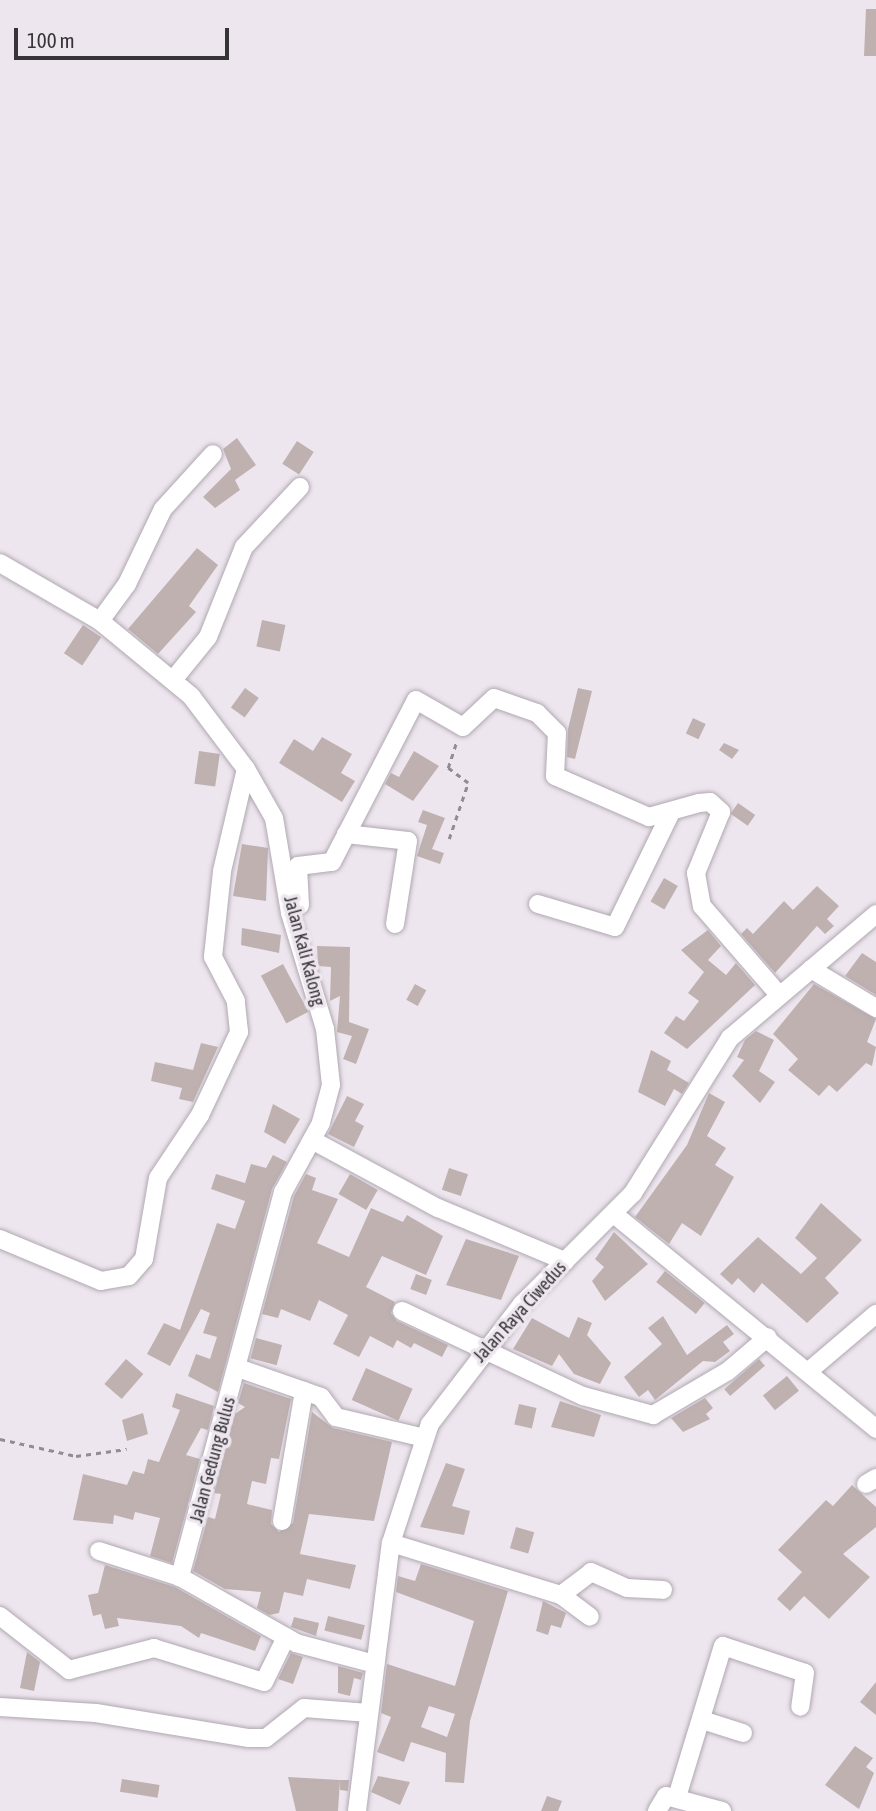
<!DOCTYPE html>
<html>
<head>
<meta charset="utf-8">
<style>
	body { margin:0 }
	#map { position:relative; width:876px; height:1811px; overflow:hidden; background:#eee6ef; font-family:"Asap Condensed",sans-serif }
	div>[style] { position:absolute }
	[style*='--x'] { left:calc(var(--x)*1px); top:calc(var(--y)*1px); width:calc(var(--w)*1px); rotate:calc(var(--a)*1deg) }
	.building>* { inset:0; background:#bfb1b0; transform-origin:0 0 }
	.path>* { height:2.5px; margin-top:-1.25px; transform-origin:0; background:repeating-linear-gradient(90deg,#918c92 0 5px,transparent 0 10px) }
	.roads { filter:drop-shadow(0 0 2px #b0a8b1) drop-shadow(0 0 2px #b0a8b1) }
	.minor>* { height:18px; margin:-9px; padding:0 9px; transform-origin:9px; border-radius:9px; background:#fff }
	span { translate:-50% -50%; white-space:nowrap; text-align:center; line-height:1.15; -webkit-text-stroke:7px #eee6ef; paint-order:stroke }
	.street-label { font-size:18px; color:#373438 }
	.scale { position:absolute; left:14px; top:28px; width:215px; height:32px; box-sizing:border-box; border:4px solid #373438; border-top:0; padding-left:9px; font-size:21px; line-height:24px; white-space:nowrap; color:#373438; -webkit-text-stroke:5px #eee6ef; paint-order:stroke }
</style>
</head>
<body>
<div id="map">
	<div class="building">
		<div style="clip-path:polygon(866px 9px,876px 9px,876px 56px,864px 56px)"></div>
		<div style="clip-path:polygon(237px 438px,256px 465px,235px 480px,240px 490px,215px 508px,203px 497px,231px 469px,223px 449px)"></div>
		<div style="left:297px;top:441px;width:20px;height:27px;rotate:33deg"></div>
		<div style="clip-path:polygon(197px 548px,218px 565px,189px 606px,196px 612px,158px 654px,128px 629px)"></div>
		<div style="left:262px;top:620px;width:24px;height:27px;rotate:12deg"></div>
		<div style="left:83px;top:625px;width:22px;height:34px;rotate:34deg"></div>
		<div style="left:245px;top:688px;width:17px;height:24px;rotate:36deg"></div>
		<div style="clip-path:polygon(578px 688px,592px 691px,575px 759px,567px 757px,568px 729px)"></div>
		<div style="left:693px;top:718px;width:14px;height:17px;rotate:25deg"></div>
		<div style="clip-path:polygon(322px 737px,352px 754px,341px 773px,355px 781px,342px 802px,279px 763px,294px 739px,313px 751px)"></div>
		<div style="clip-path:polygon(724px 743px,739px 750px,732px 759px,719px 750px)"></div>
		<div style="left:199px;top:751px;width:21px;height:33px;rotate:8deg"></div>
		<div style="clip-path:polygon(414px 751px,439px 766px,413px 801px,385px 784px,391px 773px,399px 777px)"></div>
		<div style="left:738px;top:803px;width:21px;height:13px;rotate:35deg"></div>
		<div style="clip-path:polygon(423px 810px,445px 818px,432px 849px,444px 853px,440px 864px,417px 856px,427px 825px,418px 822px)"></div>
		<div style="clip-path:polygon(242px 844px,268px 848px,266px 901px,233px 896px)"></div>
		<div style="left:664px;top:878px;width:16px;height:27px;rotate:30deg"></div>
		<div style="clip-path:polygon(817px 886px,839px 906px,827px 919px,834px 926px,825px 934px,817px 926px,775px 973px,741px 934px,747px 928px,753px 934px,784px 901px,793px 910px)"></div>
		<div style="clip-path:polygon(242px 928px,281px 935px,279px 953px,241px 945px)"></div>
		<div style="clip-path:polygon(708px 930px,721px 946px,708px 960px,726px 975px,736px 963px,755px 985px,687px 1049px,664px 1033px,676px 1016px,684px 1021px,699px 1001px,688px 993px,704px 972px,681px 950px)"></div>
		<div style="clip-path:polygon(317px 946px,350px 947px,349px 1022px,369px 1029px,356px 1064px,343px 1059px,352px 1036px,337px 1032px,340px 996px,330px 1001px,331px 967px,318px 966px)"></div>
		<div style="clip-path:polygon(862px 953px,876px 962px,876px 995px,845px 976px)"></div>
		<div style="left:283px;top:964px;width:54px;height:25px;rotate:62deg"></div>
		<div style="left:415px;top:984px;width:13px;height:18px;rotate:29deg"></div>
		<div style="clip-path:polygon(814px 984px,876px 1019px,867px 1042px,876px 1047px,872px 1066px,866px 1063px,837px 1092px,829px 1085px,819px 1096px,788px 1070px,798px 1059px,773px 1034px)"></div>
		<div style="clip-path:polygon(756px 1031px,774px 1040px,759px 1071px,775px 1082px,760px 1103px,732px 1076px,744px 1060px,737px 1057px,745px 1040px)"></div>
		<div style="clip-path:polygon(201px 1043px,218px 1047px,193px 1102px,179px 1099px,182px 1088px,151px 1081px,155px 1062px,193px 1070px)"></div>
		<div style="clip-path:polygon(651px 1050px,671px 1061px,667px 1070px,689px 1083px,682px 1094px,674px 1089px,665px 1106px,638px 1092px)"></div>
		<div style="clip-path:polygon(709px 1093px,725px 1102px,707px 1136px,726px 1148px,715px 1165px,734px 1177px,701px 1236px,682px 1223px,669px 1244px,635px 1217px,687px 1145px)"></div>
		<div style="clip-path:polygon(347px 1096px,364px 1104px,355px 1121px,364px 1126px,354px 1147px,328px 1134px)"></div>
		<div style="clip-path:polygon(273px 1104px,300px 1119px,285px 1144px,264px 1132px)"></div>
		<div style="clip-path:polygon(273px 1155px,287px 1162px,272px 1189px,218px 1392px,188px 1376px,196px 1354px,210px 1359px,217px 1337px,203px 1333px,210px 1313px,201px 1309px,170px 1366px,147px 1354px,164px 1323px,180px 1330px,217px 1223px,235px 1229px,245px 1201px,211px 1189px,216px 1174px,245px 1183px,251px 1164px,266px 1168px)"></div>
		<div style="left:449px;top:1168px;width:20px;height:23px;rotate:18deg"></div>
		<div style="clip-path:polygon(306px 1174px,316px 1178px,312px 1190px,338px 1199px,317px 1243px,349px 1257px,371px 1208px,403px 1222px,407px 1215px,443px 1236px,426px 1275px,382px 1256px,366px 1287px,395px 1302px,391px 1313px,397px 1321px,448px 1345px,442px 1357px,414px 1343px,411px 1348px,397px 1340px,393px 1348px,370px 1336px,359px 1357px,333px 1344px,348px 1315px,319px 1300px,310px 1321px,281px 1309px,278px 1318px,262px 1314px,294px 1196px)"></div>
		<div style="left:350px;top:1174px;width:32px;height:23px;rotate:30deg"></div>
		<div style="clip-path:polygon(821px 1203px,862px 1240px,825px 1278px,839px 1293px,807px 1323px,762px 1283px,754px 1293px,738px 1278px,732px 1285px,720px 1274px,758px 1237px,801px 1274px,817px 1258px,795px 1238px)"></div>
		<div style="clip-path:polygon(614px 1232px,648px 1264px,605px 1301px,592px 1281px,604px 1267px,595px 1259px)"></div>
		<div style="clip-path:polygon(466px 1239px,519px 1256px,501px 1300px,446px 1285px)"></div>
		<div style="left:665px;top:1271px;width:51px;height:14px;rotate:39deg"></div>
		<div style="left:416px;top:1274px;width:17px;height:16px;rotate:21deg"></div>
		<div style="clip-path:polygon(663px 1316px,687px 1355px,727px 1325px,734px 1334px,723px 1342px,730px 1351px,715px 1362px,703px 1361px,655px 1400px,648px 1390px,639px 1397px,624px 1377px,662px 1344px,648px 1328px)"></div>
		<div style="clip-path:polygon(578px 1317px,592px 1323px,587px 1335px,611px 1363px,600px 1384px,574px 1374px,559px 1354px,552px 1366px,513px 1349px,532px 1318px,569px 1338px)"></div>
		<div style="left:256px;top:1338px;width:27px;height:21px;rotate:15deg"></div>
		<div style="left:126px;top:1359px;width:23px;height:33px;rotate:41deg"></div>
		<div style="left:759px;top:1359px;width:9px;height:46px;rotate:49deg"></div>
		<div style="left:366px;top:1368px;width:51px;height:35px;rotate:24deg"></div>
		<div style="left:787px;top:1376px;width:19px;height:31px;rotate:51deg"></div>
		<div style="clip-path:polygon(244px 1383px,291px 1399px,279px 1459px,271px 1458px,266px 1484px,252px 1481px,247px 1504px,272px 1510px,271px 1524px,279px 1532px,293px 1523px,312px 1412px,333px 1428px,392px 1442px,374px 1521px,309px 1514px,300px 1554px,356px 1565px,350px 1589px,307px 1579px,303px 1596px,284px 1592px,279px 1613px,269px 1615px,257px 1608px,261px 1592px,225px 1589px,193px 1571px,208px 1517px,215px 1519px,221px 1494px,214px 1493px,235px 1414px,245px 1407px,238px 1403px)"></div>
		<div style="clip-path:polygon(176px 1393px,214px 1406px,208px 1430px,201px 1428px,186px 1455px,200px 1459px,172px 1563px,150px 1556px,160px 1518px,135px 1512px,133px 1520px,114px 1515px,113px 1524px,73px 1520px,83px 1474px,127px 1485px,133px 1471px,144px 1474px,148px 1459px,159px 1462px,180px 1410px,172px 1407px)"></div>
		<div style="clip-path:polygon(705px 1398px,713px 1408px,706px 1414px,710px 1419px,683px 1432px,671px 1418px)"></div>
		<div style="clip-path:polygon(560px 1401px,601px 1415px,594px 1437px,551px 1427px)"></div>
		<div style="left:519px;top:1404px;width:18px;height:21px;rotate:13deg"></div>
		<div style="clip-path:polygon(143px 1413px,148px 1434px,127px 1441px,122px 1420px)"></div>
		<div style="clip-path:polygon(446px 1463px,465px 1469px,452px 1506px,470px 1511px,464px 1535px,420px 1527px)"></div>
		<div style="clip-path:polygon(852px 1485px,876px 1507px,876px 1527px,843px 1554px,870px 1577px,829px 1619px,804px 1596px,790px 1611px,777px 1599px,802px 1572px,778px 1550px,826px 1500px,833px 1506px)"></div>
		<div style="left:516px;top:1527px;width:19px;height:22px;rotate:16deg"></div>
		<div style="clip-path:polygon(evenodd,421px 1564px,508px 1591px,470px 1721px,464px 1783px,445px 1782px,446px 1753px,411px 1742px,404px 1762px,377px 1752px,391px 1717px,381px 1713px,387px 1664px,455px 1686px,474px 1621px,396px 1592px,398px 1576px,415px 1581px,421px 1564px,429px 1706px,455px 1714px,447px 1737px,421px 1727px,429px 1706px)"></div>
		<div style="clip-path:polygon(105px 1565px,175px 1587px,261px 1636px,255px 1651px,201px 1633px,199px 1638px,181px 1626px,117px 1618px,119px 1626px,105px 1629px,101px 1614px,93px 1616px,88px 1595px,98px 1593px)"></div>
		<div style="clip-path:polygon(543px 1601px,566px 1613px,561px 1628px,551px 1625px,548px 1635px,536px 1631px)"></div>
		<div style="left:328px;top:1616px;width:38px;height:15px;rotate:14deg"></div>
		<div style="clip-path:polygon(294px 1617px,319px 1623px,316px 1636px,291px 1627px)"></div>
		<div style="clip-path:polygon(27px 1652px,40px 1662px,34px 1691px,20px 1688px)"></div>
		<div style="clip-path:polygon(291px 1653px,303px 1657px,293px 1684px,278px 1679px)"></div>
		<div style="clip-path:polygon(338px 1666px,363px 1673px,361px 1680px,354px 1678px,350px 1696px,338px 1693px)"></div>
		<div style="clip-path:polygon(876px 1682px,876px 1715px,860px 1702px)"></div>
		<div style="clip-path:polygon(855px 1746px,873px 1758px,866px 1767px,874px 1773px,859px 1809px,825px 1785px)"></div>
		<div style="clip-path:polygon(378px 1776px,410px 1782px,400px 1805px,371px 1792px)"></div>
		<div style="clip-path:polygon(288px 1777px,340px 1780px,338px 1811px,296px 1811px)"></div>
		<div style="left:122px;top:1779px;width:38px;height:13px;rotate:9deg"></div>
		<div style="clip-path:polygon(340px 1780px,349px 1780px,348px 1791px,340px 1790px)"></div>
		<div style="clip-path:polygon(547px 1796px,562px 1801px,558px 1811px,541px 1811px)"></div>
	</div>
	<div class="path">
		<div style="--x:449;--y:839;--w:59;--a:-71.3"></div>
		<div style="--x:468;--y:783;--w:25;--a:-143"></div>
		<div style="--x:448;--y:768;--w:29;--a:-72"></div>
		<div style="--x:0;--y:1439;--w:78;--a:12.6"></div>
		<div style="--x:76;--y:1456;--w:51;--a:-7.8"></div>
	</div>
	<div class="roads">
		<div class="minor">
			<div style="--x:0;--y:563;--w:116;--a:30.1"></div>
			<div style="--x:100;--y:621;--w:118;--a:39.5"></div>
			<div style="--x:191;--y:696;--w:91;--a:53"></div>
			<div style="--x:246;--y:769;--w:56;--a:60.3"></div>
			<div style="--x:274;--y:818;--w:96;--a:80.4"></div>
			<div style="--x:290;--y:913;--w:121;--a:73.2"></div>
			<div style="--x:325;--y:1029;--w:56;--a:83.9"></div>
			<div style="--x:331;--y:1085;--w:39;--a:105"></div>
			<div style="--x:321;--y:1123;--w:79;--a:118.8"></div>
			<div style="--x:283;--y:1192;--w:399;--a:105"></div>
			<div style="--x:180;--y:1577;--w:133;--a:29.6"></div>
			<div style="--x:296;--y:1643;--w:82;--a:14.9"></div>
			<div style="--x:100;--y:621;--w:46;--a:-53.9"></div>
			<div style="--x:127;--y:584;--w:83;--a:-64.4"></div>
			<div style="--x:163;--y:509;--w:74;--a:-47.7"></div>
			<div style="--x:173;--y:680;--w:55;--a:-50.9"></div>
			<div style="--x:208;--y:637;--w:97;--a:-68.2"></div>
			<div style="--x:244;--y:547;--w:82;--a:-47"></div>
			<div style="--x:346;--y:834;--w:62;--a:6.4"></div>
			<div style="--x:408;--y:841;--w:84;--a:98.9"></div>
			<div style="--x:538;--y:904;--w:80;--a:16.6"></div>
			<div style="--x:615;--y:927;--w:126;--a:-64"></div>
			<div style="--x:300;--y:905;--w:39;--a:-93"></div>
			<div style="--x:298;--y:866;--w:34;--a:-7"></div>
			<div style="--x:332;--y:862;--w:182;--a:-62.6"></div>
			<div style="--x:416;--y:700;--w:54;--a:29.9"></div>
			<div style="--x:463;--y:727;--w:42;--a:-43.1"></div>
			<div style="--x:494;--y:698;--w:46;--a:19.2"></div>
			<div style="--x:537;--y:713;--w:28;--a:45"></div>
			<div style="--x:557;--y:733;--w:43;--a:92.7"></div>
			<div style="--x:555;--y:776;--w:103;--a:23.6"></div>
			<div style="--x:649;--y:817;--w:52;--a:-15.6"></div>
			<div style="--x:699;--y:803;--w:11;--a:-5"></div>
			<div style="--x:710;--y:802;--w:15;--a:42"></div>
			<div style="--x:721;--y:812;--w:66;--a:112.3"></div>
			<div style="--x:696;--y:873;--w:34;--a:80"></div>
			<div style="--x:702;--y:906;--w:118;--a:49.1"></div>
			<div style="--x:811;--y:969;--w:76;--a:31"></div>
			<div style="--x:312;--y:1140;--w:143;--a:28.4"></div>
			<div style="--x:438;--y:1208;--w:138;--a:22.7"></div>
			<div style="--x:615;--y:1215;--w:338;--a:39.3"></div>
			<div style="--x:0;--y:1239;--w:109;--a:22.6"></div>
			<div style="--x:101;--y:1281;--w:28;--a:-10"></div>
			<div style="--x:129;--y:1276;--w:23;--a:-49"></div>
			<div style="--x:144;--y:1259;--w:82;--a:-80.2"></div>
			<div style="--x:158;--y:1178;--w:76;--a:-56.3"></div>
			<div style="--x:200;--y:1115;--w:92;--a:-64.8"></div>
			<div style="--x:239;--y:1032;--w:31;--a:-96"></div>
			<div style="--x:236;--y:1001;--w:50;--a:-117.6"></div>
			<div style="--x:213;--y:957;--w:86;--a:-84"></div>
			<div style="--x:222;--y:871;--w:105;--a:-76.8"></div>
			<div style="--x:402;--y:1311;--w:200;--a:25.2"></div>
			<div style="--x:583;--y:1396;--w:73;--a:15.2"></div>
			<div style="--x:653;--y:1415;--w:87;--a:-30.4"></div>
			<div style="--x:728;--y:1371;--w:52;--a:-40.4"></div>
			<div style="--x:238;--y:1368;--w:88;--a:19.3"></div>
			<div style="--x:321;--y:1397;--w:25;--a:53"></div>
			<div style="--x:336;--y:1417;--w:91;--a:13.3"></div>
			<div style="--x:810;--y:1370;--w:87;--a:-40.3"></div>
			<div style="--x:866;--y:1484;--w:12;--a:-31"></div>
			<div style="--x:282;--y:1521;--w:132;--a:-80.4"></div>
			<div style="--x:391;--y:1543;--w:178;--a:17"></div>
			<div style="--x:561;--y:1595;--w:38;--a:-37"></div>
			<div style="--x:591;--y:1572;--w:39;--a:24"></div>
			<div style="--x:627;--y:1588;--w:36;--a:3"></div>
			<div style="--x:99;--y:1551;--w:85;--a:17.8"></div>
			<div style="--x:561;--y:1595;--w:36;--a:37"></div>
			<div style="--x:0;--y:1616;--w:88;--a:38"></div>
			<div style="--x:69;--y:1670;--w:88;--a:-14.5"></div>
			<div style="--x:154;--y:1648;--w:115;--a:17.2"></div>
			<div style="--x:264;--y:1682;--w:50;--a:-63.9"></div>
			<div style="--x:0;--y:1707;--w:96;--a:3.6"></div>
			<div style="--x:96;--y:1713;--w:155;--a:9.3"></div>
			<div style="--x:249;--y:1738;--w:17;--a:0"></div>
			<div style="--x:266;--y:1738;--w:48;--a:-38.3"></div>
			<div style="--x:304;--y:1708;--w:65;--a:4.4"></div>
			<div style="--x:702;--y:1720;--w:43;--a:17.6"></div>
			<div style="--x:677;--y:1797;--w:158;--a:-73.1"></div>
			<div style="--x:723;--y:1646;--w:86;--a:18.2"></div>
			<div style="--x:805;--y:1673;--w:34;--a:98"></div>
			<div style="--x:357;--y:1811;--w:270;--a:-82.8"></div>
			<div style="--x:391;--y:1543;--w:125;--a:-71.9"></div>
			<div style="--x:430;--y:1424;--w:151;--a:-52.5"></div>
			<div style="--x:522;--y:1304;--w:157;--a:-45"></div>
			<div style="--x:633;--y:1193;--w:183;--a:-58"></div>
			<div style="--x:730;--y:1038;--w:192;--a:-40.3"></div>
			<div style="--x:657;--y:1811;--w:17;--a:-59"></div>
			<div style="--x:666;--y:1796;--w:58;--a:15"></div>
		</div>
	</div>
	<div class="street-label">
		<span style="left:304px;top:951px;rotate:75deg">Jalan Kali Kalong</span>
		<span style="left:520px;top:1312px;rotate:-48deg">Jalan Raya Ciwedus</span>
		<span style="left:213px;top:1460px;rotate:-75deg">Jalan Gedung Bulus</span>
	</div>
	<div class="scale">100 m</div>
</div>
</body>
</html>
